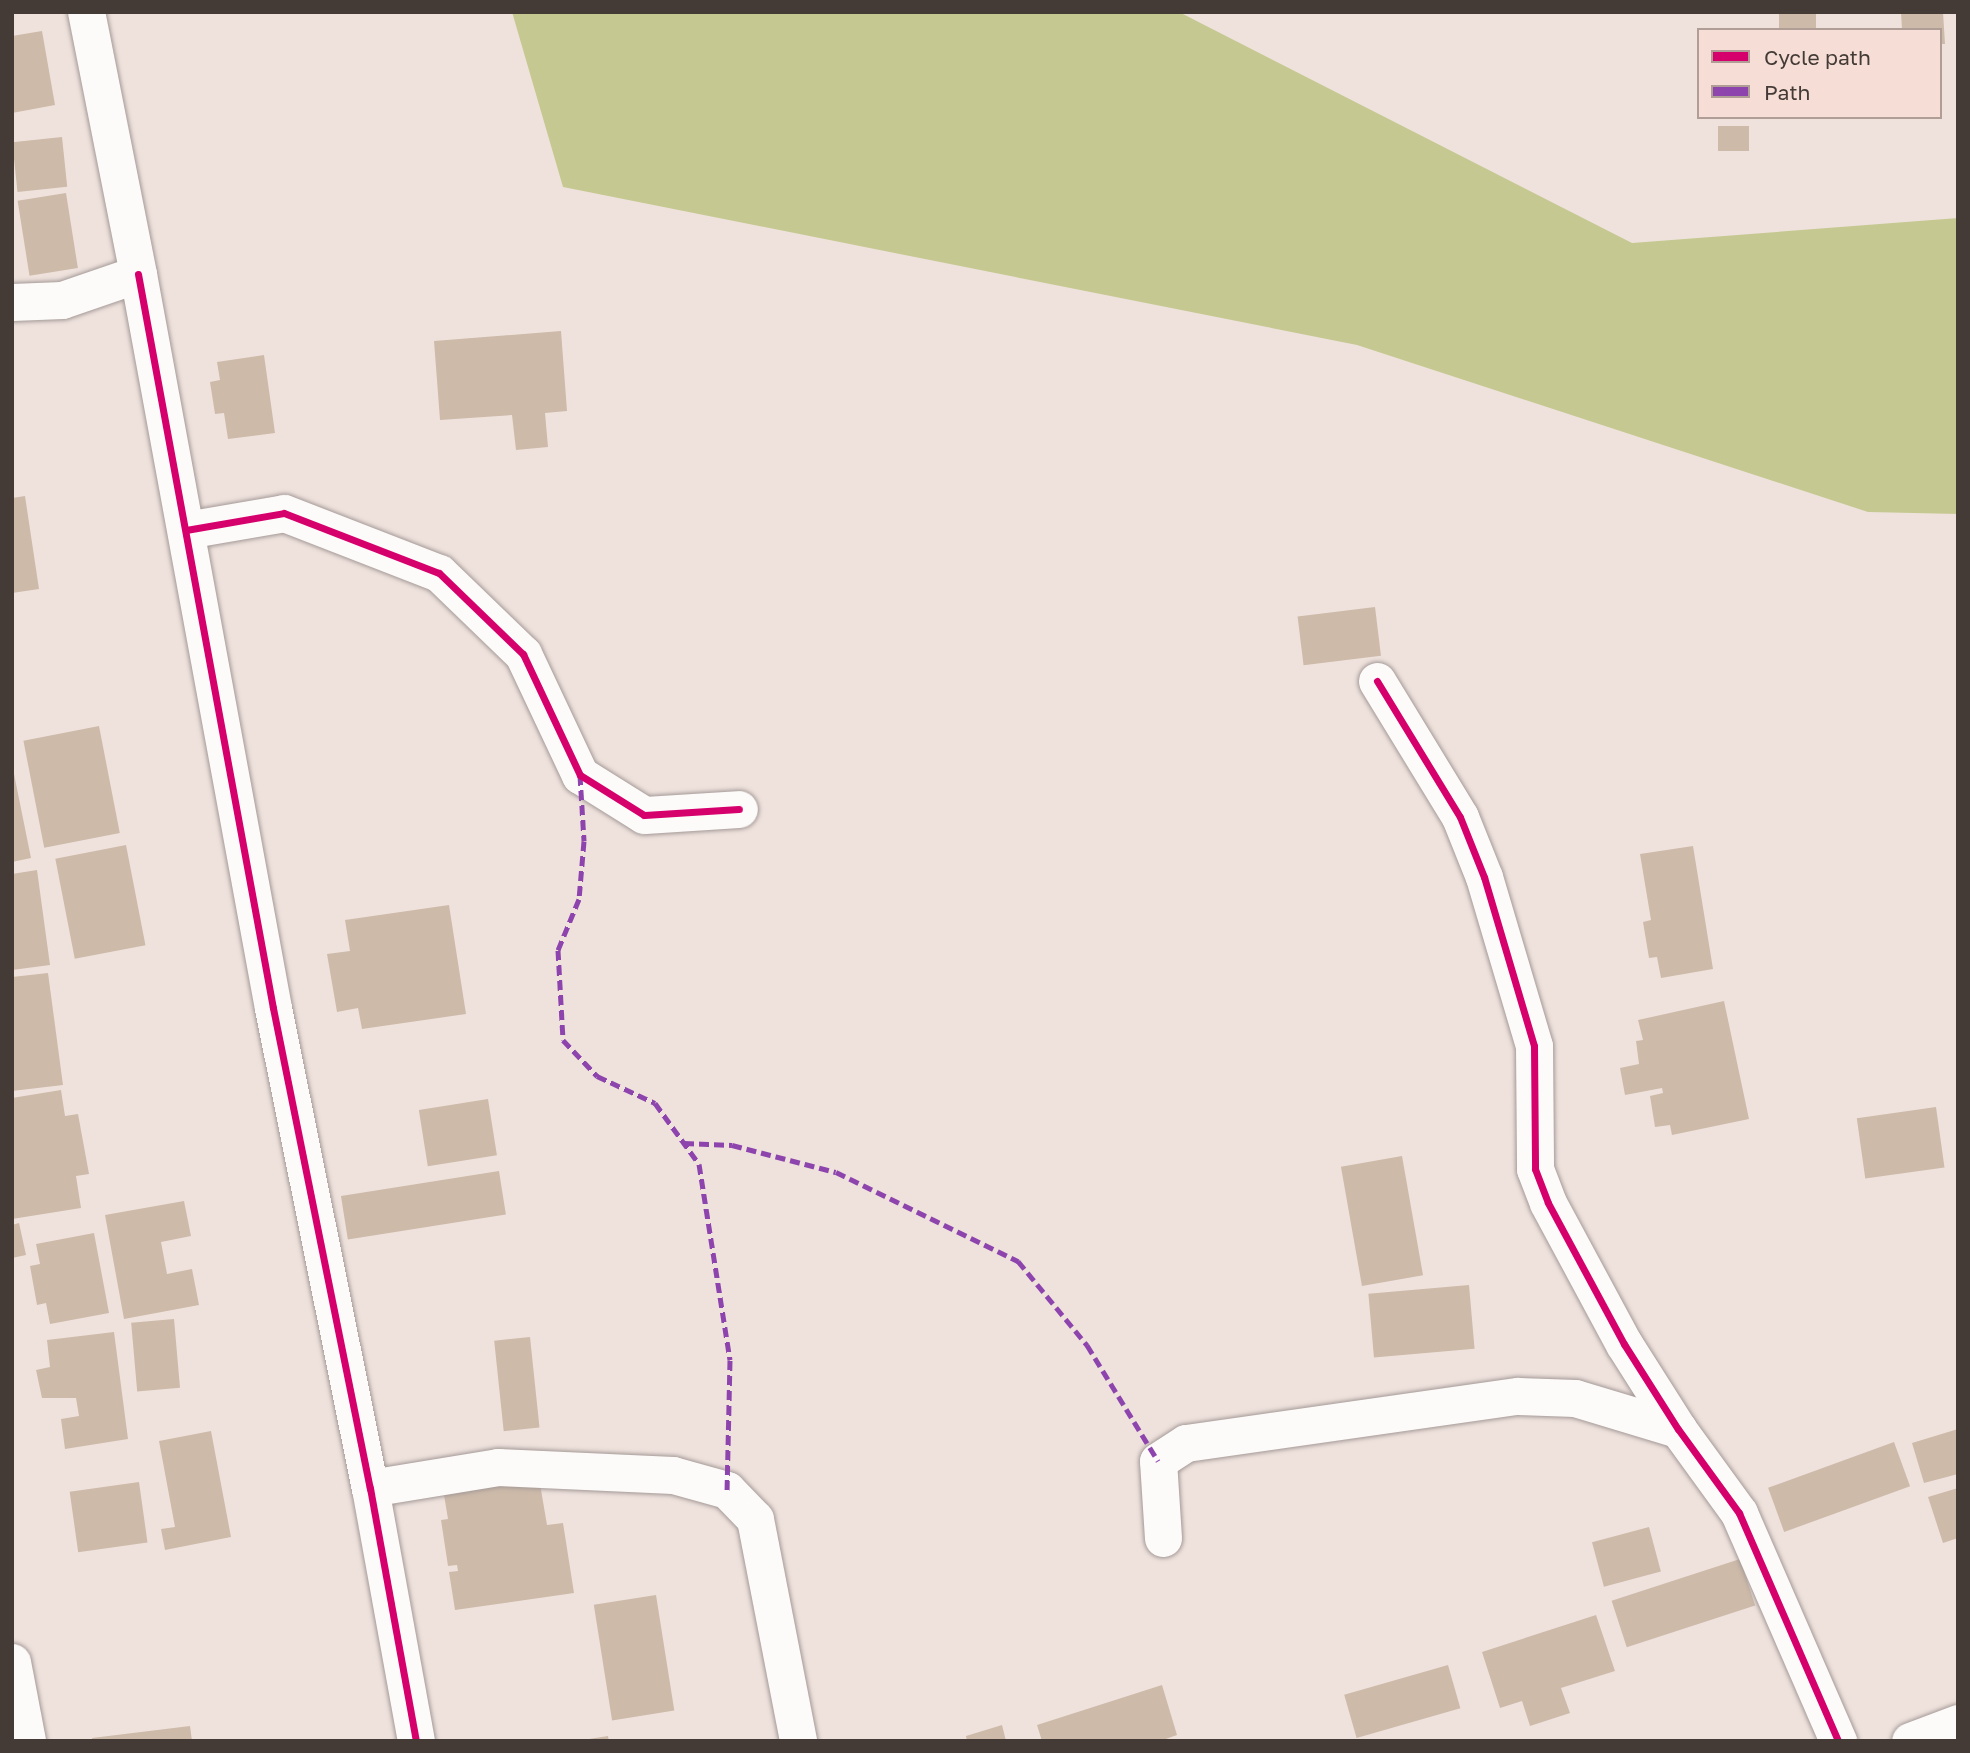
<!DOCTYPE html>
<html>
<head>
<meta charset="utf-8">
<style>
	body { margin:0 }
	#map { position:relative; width:1970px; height:1753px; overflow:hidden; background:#efe2dd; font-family:"Golos Text",sans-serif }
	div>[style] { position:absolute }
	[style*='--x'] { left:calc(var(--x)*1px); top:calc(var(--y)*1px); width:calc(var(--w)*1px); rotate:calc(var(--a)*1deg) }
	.forest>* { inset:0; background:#c5c991 }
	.building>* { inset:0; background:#cdbaa9; transform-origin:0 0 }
	.roads { filter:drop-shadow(0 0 2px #a49a97) drop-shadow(0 0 2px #a49a97) }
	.minor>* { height:37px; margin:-18.5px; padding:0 18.5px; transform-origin:18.5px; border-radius:18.5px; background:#fdfbfa }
	.quiet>* { height:5px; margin-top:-2.5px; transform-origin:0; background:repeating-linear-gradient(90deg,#8e44ad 0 10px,transparent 0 15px) }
	.cycleway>* { height:7px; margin:-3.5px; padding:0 3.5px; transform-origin:3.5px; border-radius:3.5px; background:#d6006c }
	span { translate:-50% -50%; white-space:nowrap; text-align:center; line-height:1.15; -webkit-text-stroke:7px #f6ded6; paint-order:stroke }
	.frame { position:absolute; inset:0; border:14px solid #443b37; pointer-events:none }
	.legend { position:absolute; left:1697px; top:28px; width:245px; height:91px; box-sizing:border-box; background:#f6ded6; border:2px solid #af9d96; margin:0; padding:9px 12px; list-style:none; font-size:21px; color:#443b37 }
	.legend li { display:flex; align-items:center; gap:14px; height:35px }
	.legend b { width:35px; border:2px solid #af9d96 }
</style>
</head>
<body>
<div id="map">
	<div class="forest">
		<div style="clip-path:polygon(512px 12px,1179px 12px,1632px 243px,1958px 218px,1958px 514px,1868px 512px,1357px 345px,563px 187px)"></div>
	</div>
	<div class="building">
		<div style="left:1779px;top:12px;width:37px;height:18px"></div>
		<div style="clip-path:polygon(1901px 12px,1943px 12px,1945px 44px,1940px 44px,1940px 30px,1902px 30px)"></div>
		<div style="clip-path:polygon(42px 31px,55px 105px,12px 113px,12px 36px)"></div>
		<div style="left:1718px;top:126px;width:31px;height:25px"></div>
		<div style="left:62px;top:137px;width:50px;height:50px;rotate:84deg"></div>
		<div style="left:66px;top:193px;width:76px;height:49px;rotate:81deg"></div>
		<div style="clip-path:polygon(561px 331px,567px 411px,545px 413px,548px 447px,516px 450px,512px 415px,440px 420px,434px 341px)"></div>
		<div style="clip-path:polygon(264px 355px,275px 433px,228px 439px,224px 413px,215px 414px,210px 382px,220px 380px,217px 362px)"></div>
		<div style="clip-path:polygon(25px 496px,39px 589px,12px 593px,12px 498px)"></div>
		<div style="left:1375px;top:607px;width:49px;height:78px;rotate:83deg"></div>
		<div style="left:99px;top:726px;width:109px;height:77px;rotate:79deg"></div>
		<div style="clip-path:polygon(12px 764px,31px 858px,12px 862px)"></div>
		<div style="left:126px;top:845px;width:102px;height:72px;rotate:79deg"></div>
		<div style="clip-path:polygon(1693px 846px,1713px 969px,1661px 978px,1657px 957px,1649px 958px,1643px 922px,1651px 920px,1640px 854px)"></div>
		<div style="clip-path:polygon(37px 870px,50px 965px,12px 970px,12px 874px)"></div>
		<div style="clip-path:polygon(449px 905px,466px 1014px,362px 1029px,358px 1008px,337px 1012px,327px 954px,350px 951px,345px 920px)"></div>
		<div style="clip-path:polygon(48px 973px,63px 1085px,12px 1091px,12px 977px)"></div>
		<div style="clip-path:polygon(1724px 1001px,1749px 1119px,1672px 1135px,1670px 1125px,1655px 1127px,1650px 1096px,1663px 1093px,1662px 1088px,1625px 1095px,1620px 1068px,1639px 1064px,1636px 1041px,1643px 1040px,1638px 1020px)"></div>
		<div style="clip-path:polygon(61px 1090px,65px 1116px,78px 1114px,89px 1174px,76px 1176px,81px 1208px,12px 1219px,12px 1098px)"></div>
		<div style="left:488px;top:1099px;width:57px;height:70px;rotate:81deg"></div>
		<div style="left:1936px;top:1107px;width:61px;height:80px;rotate:82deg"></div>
		<div style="left:1402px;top:1156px;width:121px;height:62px;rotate:80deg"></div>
		<div style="left:499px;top:1171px;width:44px;height:160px;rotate:81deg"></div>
		<div style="clip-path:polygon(184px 1201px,191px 1236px,161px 1242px,167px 1274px,192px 1269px,199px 1305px,124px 1319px,105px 1215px)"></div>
		<div style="clip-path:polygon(19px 1223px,26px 1255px,12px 1258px,12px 1225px)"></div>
		<div style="clip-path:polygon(94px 1233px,109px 1313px,50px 1324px,46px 1303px,37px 1305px,30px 1266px,40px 1264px,36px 1244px)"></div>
		<div style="left:1469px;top:1285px;width:64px;height:101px;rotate:85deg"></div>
		<div style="left:174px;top:1319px;width:69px;height:43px;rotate:85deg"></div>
		<div style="clip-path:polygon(114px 1332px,128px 1439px,65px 1449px,61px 1419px,79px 1416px,76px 1398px,42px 1398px,36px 1370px,50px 1367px,47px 1340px)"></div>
		<div style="left:530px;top:1337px;width:91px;height:36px;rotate:84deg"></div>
		<div style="clip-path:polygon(1958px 1429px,1958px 1474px,1924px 1483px,1912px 1443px)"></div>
		<div style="clip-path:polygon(211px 1431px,231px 1537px,165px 1550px,161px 1529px,175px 1527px,159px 1441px)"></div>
		<div style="left:1894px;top:1442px;width:47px;height:134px;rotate:70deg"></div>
		<div style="clip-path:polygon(539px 1478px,547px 1525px,563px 1523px,574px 1593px,455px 1610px,449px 1572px,458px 1571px,457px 1565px,448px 1566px,441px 1520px,448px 1519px,444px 1495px)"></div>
		<div style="left:139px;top:1482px;width:61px;height:70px;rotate:82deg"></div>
		<div style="clip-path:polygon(1958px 1488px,1958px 1538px,1943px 1543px,1928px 1497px)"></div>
		<div style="left:1649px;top:1527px;width:46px;height:59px;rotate:75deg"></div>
		<div style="left:1740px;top:1559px;width:49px;height:135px;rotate:72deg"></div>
		<div style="left:656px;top:1595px;width:117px;height:63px;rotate:81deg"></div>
		<div style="clip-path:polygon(1596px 1615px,1615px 1671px,1561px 1688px,1570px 1713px,1530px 1726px,1522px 1701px,1500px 1708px,1482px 1652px)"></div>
		<div style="left:1448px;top:1665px;width:45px;height:108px;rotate:74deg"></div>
		<div style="clip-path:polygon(1162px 1685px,1177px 1735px,1160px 1741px,1042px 1741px,1037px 1725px)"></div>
		<div style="clip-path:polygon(1002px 1725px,1006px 1741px,967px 1741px,966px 1736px)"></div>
		<div style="clip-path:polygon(190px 1726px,192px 1741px,93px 1741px,92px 1738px)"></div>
		<div style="clip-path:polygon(608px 1736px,609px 1741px,589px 1741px,589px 1739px)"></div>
	</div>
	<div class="roads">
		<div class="minor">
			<div style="--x:138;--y:274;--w:746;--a:79.58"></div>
			<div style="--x:273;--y:1008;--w:490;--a:78.6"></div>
			<div style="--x:370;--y:1488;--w:257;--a:79.7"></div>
			<div style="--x:12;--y:302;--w:50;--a:-2.3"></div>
			<div style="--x:62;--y:300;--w:80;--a:-18.9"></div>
			<div style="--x:138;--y:274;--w:267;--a:-101.2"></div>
			<div style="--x:186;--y:530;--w:99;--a:-9.8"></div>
			<div style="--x:284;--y:513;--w:166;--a:21.2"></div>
			<div style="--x:439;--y:573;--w:117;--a:44"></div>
			<div style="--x:523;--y:654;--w:134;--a:64.8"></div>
			<div style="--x:580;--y:775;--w:75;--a:32"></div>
			<div style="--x:644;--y:815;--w:95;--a:-3.6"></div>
			<div style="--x:1377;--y:681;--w:159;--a:58.6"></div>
			<div style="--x:1460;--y:817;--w:65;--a:68.2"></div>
			<div style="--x:1484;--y:877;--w:176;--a:73.5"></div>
			<div style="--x:1534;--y:1046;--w:123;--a:89.5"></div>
			<div style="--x:1535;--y:1169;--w:36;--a:69"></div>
			<div style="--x:1548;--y:1203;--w:160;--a:61.7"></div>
			<div style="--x:1624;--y:1344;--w:101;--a:57.6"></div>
			<div style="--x:1678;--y:1429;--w:104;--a:54"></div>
			<div style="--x:1739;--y:1513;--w:249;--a:66.5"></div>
			<div style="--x:370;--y:1488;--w:130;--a:-9.3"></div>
			<div style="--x:498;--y:1467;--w:175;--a:2.6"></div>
			<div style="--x:673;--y:1475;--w:56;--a:15.5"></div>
			<div style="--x:727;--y:1490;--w:40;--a:46"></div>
			<div style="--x:755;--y:1519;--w:226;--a:79"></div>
			<div style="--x:1163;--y:1538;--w:77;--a:-93.7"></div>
			<div style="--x:1158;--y:1461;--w:33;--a:-33"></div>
			<div style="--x:1186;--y:1443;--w:335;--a:-8.1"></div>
			<div style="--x:1518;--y:1396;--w:57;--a:2"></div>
			<div style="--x:1575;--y:1398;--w:108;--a:16.8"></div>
			<div style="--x:12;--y:1662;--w:80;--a:79.2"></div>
			<div style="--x:1910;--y:1741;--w:51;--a:-20.6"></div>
		</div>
	</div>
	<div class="quiet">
		<div style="--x:580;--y:775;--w:66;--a:86.5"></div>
		<div style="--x:584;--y:841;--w:58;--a:94.9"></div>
		<div style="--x:579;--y:899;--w:55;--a:112.4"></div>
		<div style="--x:558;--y:950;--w:90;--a:86.8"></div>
		<div style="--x:563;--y:1040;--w:50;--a:46.6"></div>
		<div style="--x:597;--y:1076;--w:64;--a:25"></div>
		<div style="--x:655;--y:1103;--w:75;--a:54.2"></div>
		<div style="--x:699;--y:1164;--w:198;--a:81"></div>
		<div style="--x:730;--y:1360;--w:130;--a:91.3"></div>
		<div style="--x:684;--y:1143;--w:48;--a:2.4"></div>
		<div style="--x:732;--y:1145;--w:107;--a:14.6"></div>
		<div style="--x:836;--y:1172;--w:203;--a:26.1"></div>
		<div style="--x:1018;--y:1261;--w:109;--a:50.6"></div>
		<div style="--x:1087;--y:1345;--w:136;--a:58.5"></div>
	</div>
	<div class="cycleway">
		<div style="--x:138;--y:274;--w:746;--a:79.58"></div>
		<div style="--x:273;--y:1008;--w:490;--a:78.6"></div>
		<div style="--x:370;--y:1488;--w:257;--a:79.7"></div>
		<div style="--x:186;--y:530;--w:99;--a:-9.8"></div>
		<div style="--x:284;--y:513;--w:166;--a:21.2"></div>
		<div style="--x:439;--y:573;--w:117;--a:44"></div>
		<div style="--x:523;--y:654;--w:134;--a:64.8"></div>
		<div style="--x:580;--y:775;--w:75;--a:32"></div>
		<div style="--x:644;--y:815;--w:95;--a:-3.6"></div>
		<div style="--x:1377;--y:681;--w:159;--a:58.6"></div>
		<div style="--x:1460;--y:817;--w:65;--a:68.2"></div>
		<div style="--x:1484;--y:877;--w:176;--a:73.5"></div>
		<div style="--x:1534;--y:1046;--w:123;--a:89.5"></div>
		<div style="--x:1535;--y:1169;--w:36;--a:69"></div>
		<div style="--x:1548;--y:1203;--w:160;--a:61.7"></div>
		<div style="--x:1624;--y:1344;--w:101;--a:57.6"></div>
		<div style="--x:1678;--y:1429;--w:104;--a:54"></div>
		<div style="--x:1739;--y:1513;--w:249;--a:66.5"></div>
	</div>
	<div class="frame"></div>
	<ul class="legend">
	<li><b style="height:9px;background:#d6006c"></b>Cycle path</li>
	<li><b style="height:9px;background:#8e44ad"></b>Path</li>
	</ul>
</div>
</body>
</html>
